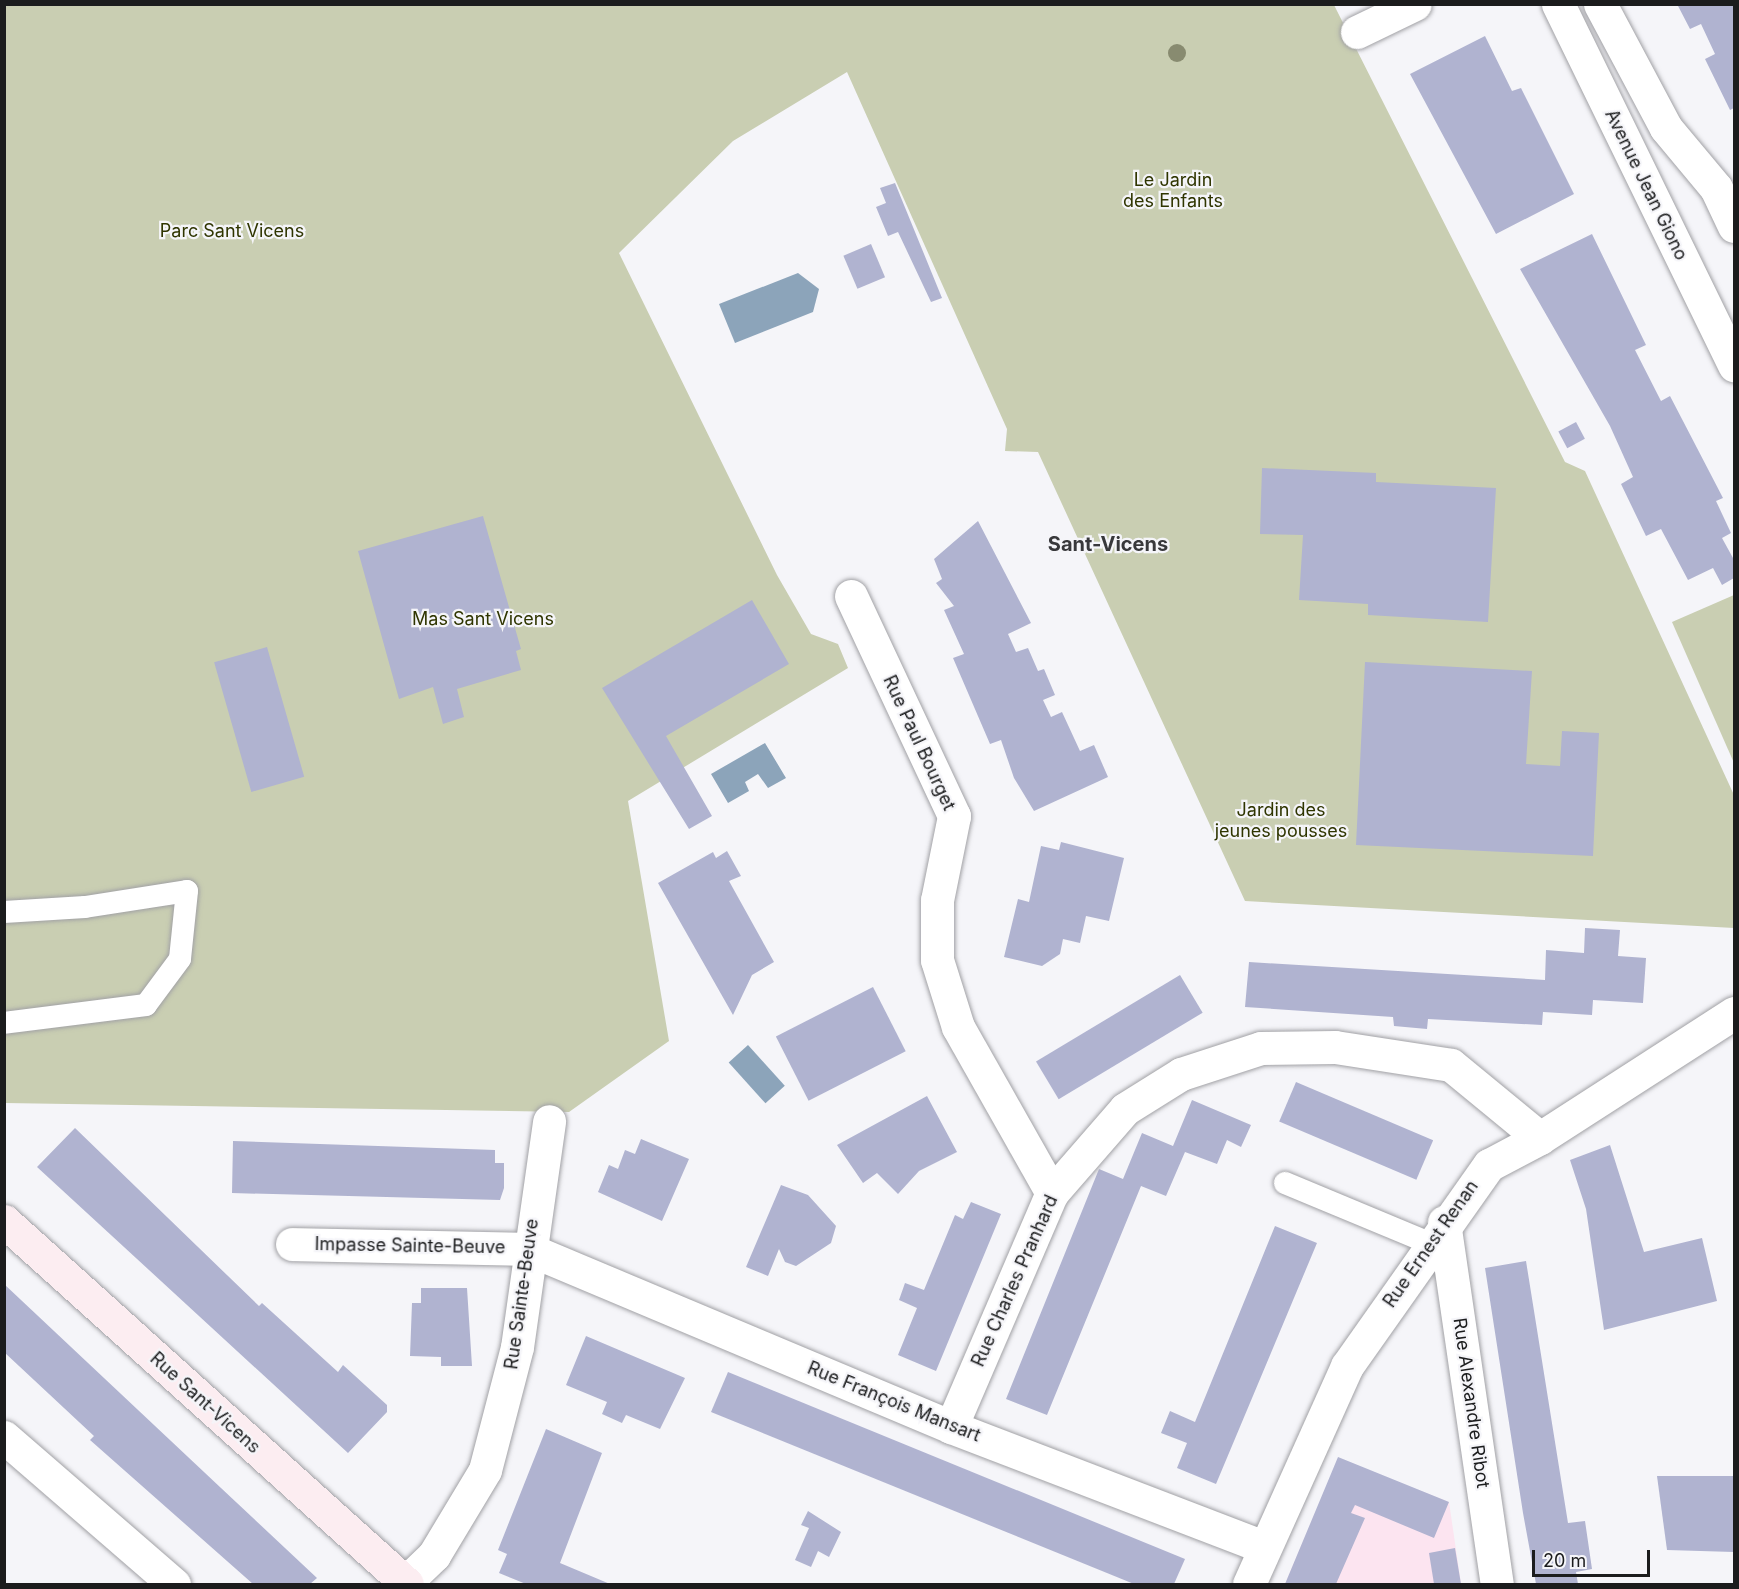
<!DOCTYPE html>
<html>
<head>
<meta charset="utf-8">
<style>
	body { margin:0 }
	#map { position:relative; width:1739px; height:1589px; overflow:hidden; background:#f5f5f9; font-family:Inter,sans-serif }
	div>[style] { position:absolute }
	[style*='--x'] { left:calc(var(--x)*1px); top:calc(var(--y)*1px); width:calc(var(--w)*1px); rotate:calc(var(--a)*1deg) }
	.education>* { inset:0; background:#fce4f0 }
	.green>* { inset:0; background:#c9ceb2 }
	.water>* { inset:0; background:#8ca4ba; transform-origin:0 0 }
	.building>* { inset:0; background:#b0b3d0; transform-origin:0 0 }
	.roads { filter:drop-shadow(0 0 2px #a1a1a5) drop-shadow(0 0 2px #a1a1a5) }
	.service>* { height:22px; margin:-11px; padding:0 11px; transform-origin:11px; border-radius:11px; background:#fff }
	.minor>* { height:33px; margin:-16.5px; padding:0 16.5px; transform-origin:16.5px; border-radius:16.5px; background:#fff }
	.secondary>* { height:33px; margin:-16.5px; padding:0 16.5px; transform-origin:16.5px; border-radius:16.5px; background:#fcedf1 }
	.trees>* { width:18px; height:18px; margin:-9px; border-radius:50%; background:#888b70 }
	span { translate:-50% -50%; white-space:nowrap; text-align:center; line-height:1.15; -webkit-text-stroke:4.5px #f5f5f9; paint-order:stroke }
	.park-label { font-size:18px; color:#2f3500 }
	.street-label { font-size:18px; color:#1b1c1d }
	.neighbourhood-label { font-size:20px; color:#38383b; font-weight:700 }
	.frame { position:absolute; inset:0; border:6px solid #1b1c1d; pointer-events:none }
	.scale { position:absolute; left:1532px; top:1550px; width:118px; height:27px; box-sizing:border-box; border:3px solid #1b1c1d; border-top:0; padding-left:8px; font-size:18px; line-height:21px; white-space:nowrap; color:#1b1c1d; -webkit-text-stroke:4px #f5f5f9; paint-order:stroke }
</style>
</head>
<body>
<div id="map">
	<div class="education">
		<div style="clip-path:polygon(1390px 1479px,1449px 1502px,1461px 1584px,1285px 1584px,1324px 1492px)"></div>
	</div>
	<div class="green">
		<div style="clip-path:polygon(5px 5px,1334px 5px,1565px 462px,1585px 471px,1734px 795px,1734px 928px,1245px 901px,1038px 452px,1005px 451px,1007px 429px,847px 72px,733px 141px,619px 253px,777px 575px,811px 634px,838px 644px,848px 668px,628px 801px,669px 1041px,569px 1112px,5px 1103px)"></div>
		<div style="clip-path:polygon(1734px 595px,1734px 763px,1672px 622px)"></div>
	</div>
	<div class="water">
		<div style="clip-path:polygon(798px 273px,819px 289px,813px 312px,735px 343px,719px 304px)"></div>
		<div style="clip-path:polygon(765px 743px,786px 778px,768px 788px,758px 774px,745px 782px,749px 791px,728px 803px,711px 774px)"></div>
		<div style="left:748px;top:1045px;width:55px;height:26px;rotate:48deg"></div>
	</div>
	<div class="building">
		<div style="clip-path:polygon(1677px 4px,1734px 4px,1734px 108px,1730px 110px,1705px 59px,1715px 54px,1701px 24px,1690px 29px)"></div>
		<div style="clip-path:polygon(1485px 36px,1512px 91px,1521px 88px,1574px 194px,1496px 234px,1410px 74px)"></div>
		<div style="clip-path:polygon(895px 183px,942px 298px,931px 302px,898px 232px,888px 236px,876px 207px,886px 203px,880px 188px)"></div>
		<div style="clip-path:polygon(1592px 234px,1646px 345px,1635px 350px,1661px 401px,1670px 396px,1723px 498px,1716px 501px,1731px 533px,1722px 538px,1733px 558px,1734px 578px,1722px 585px,1713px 568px,1688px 580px,1661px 529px,1646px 536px,1621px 484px,1633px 477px,1610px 426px,1520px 269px)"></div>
		<div style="left:871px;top:244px;width:36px;height:30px;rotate:67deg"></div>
		<div style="left:1576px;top:422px;width:19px;height:20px;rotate:62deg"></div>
		<div style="clip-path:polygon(1262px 468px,1376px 473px,1376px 482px,1496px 488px,1488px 622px,1368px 615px,1368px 604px,1299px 600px,1303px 535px,1260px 534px)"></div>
		<div style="clip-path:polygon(483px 516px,521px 649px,516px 651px,521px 670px,457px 689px,464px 717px,443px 724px,433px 687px,399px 699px,358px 551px)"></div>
		<div style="clip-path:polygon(978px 521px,1031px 623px,1008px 634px,1016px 652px,1028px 648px,1038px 671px,1044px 669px,1055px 695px,1043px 700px,1051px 717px,1062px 712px,1080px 751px,1094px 745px,1108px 777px,1034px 811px,1014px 778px,1001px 740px,990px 744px,953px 658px,964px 654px,944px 610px,954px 606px,936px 583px,942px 579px,934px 559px)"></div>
		<div style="clip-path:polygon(752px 600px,789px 664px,666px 736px,712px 816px,689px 829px,602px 688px)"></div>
		<div style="left:267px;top:647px;width:135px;height:55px;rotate:74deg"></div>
		<div style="clip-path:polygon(1365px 662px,1532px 671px,1526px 764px,1560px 766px,1562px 731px,1599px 733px,1593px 856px,1356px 845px)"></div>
		<div style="clip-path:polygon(1061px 842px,1124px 858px,1109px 921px,1086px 916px,1080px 943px,1063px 939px,1060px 954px,1042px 966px,1004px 957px,1018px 899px,1029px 902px,1041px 846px,1059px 850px)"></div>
		<div style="clip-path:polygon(727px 851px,741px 876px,729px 881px,774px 962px,752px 975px,733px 1015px,658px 883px,713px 852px,716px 858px)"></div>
		<div style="clip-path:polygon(1585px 928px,1620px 930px,1618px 956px,1646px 958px,1643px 1003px,1593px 1000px,1592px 1015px,1543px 1012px,1542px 1025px,1428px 1019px,1427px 1029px,1394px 1026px,1393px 1017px,1245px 1007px,1249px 962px,1545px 980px,1546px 950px,1584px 953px)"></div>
		<div style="left:1180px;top:975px;width:44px;height:168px;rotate:59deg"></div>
		<div style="left:873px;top:987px;width:72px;height:109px;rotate:63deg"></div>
		<div style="left:1296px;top:1082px;width:149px;height:43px;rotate:23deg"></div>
		<div style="clip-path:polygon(927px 1096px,957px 1152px,919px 1171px,898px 1194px,877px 1173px,863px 1183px,837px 1145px)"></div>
		<div style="clip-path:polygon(1192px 1100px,1251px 1125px,1241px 1147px,1227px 1140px,1217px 1164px,1185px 1152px,1166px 1196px,1141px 1186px,1047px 1415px,1006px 1399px,1099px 1169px,1123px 1179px,1142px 1133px,1173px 1146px)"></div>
		<div style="clip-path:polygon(75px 1128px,259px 1306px,262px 1303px,338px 1372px,343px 1365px,387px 1405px,387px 1412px,348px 1453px,37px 1167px)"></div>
		<div style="clip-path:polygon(641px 1139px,689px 1159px,662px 1221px,598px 1192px,609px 1165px,618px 1169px,625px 1150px,635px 1154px)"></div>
		<div style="clip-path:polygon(233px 1141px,495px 1150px,495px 1163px,504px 1163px,504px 1188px,500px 1200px,232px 1193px)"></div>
		<div style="clip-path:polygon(1610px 1145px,1644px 1252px,1702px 1238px,1717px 1301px,1604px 1330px,1586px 1209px,1570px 1160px)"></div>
		<div style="clip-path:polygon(781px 1185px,808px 1195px,836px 1226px,831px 1243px,796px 1266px,785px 1262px,779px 1249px,768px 1276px,746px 1267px)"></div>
		<div style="clip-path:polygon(971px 1202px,1001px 1214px,936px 1371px,898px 1355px,917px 1308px,899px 1300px,905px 1283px,924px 1290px,955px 1215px,963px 1219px)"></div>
		<div style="clip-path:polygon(1275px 1226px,1317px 1243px,1216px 1484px,1177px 1468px,1187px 1443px,1161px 1433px,1170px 1411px,1195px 1422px)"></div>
		<div style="clip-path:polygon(1526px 1261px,1568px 1523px,1585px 1521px,1592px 1569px,1576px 1572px,1578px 1584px,1536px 1584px,1523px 1513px,1485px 1268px)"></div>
		<div style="clip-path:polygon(4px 1284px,221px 1488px,317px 1578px,310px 1584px,253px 1584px,90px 1440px,94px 1436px,4px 1352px)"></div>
		<div style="clip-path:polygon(421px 1288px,467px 1288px,472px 1366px,441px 1366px,441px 1357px,410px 1356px,412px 1303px,421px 1303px)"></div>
		<div style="clip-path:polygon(586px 1336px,685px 1378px,660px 1429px,626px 1415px,622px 1423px,602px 1414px,607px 1402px,566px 1385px)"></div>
		<div style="clip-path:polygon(728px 1372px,1185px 1559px,1174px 1584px,1134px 1584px,711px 1412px)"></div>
		<div style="clip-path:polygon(546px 1429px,602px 1453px,560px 1563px,610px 1584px,526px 1584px,499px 1573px,507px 1554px,498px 1550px)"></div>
		<div style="clip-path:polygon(1338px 1457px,1449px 1502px,1434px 1538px,1355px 1505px,1351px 1513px,1365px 1518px,1336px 1584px,1285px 1584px)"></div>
		<div style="clip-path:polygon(1657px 1476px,1734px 1476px,1734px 1552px,1667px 1550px)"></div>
		<div style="clip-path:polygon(808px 1511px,841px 1532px,829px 1557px,818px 1551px,811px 1567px,795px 1560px,809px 1528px,801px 1525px)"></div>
		<div style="clip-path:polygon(1455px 1548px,1461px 1584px,1434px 1584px,1429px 1553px)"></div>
	</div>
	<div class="roads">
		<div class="service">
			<div style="--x:4;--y:912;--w:81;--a:-3.5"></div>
			<div style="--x:85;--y:907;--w:103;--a:-8.9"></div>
			<div style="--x:187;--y:891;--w:68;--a:95.9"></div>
			<div style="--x:180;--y:959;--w:57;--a:126.5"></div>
			<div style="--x:146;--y:1005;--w:143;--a:172.8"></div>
			<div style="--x:1285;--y:1183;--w:156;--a:22.6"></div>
		</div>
		<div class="minor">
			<div style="--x:1558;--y:4;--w:402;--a:64"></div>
			<div style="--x:1600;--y:4;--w:140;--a:62"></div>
			<div style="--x:1666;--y:128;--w:78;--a:50.2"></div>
			<div style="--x:1716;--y:188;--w:42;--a:64.7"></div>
			<div style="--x:1357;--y:32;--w:64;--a:-25.8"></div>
			<div style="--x:851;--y:596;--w:243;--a:64.9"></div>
			<div style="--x:954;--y:816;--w:86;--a:101.4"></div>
			<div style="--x:937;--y:900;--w:60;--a:90"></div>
			<div style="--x:937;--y:960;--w:70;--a:72.6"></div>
			<div style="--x:958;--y:1027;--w:191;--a:60.5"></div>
			<div style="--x:1444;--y:1222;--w:366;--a:81.7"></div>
			<div style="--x:292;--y:1244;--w:236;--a:1.2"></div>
			<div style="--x:528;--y:1249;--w:459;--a:22.8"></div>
			<div style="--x:951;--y:1427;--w:335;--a:21"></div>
			<div style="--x:951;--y:1427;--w:255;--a:-66.7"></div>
			<div style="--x:1052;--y:1193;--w:111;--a:-49"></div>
			<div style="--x:1125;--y:1109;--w:66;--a:-32"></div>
			<div style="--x:1181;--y:1074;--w:84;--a:-18"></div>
			<div style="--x:1261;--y:1048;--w:74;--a:-0.8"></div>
			<div style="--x:1335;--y:1047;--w:117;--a:8.8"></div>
			<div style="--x:1451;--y:1065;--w:115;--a:39.4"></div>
			<div style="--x:4;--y:1437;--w:225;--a:40.9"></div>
			<div style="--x:404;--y:1584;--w:42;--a:-44"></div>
			<div style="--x:434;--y:1555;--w:99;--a:-59"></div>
			<div style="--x:485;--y:1470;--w:127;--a:-75.4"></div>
			<div style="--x:517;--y:1347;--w:228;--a:-81.9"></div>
			<div style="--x:1249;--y:1584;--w:239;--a:-65.8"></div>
			<div style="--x:1347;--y:1366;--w:246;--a:-54.8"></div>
			<div style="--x:1489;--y:1165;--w:58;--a:-27.9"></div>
			<div style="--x:1540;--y:1138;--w:231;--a:-32.8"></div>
		</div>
		<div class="secondary">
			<div style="--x:4;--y:1221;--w:542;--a:42.01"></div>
		</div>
	</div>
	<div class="trees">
		<div style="left:1177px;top:53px"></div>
	</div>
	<div class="park-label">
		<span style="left:1173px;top:191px">Le Jardin<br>des Enfants</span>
		<span style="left:232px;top:231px">Parc Sant Vicens</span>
		<span style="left:483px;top:619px">Mas Sant Vicens</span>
		<span style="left:1281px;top:821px">Jardin des<br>jeunes pousses</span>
	</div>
	<div class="street-label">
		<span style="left:1646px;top:185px;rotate:64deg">Avenue Jean Giono</span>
		<span style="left:919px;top:743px;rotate:65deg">Rue Paul Bourget</span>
		<span style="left:1431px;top:1244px;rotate:-55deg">Rue Ernest Renan</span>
		<span style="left:410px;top:1246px;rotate:1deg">Impasse Sainte-Beuve</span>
		<span style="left:1015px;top:1281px;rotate:-66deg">Rue Charles Pranhard</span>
		<span style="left:522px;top:1294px;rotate:-82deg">Rue Sainte-Beuve</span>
		<span style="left:894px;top:1402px;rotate:22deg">Rue François Mansart</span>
		<span style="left:205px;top:1403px;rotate:42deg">Rue Sant-Vicens</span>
		<span style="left:1471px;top:1403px;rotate:82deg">Rue Alexandre Ribot</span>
	</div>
	<div class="neighbourhood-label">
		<span style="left:1108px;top:544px">Sant-Vicens</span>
	</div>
	<div class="frame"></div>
	<div class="scale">20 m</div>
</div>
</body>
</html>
